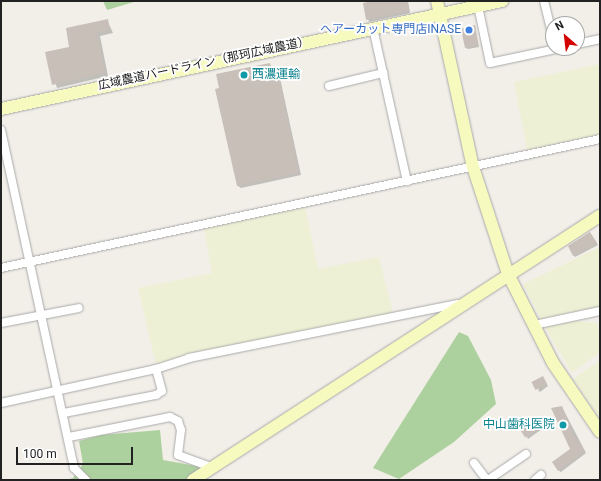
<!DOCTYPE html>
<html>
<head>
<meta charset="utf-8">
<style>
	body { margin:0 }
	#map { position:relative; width:601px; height:481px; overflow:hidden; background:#f2efe9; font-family:Roboto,"Noto Sans JP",sans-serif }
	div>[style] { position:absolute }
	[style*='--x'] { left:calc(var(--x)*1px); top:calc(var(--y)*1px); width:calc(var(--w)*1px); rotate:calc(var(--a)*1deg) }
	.farmland>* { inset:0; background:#eef0d5 }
	.forest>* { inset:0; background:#add19e }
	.shadow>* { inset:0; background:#0003 }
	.building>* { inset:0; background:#c7bfb8; transform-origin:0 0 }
	.roads { filter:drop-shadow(0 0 1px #a9a9a9) drop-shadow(0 0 1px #a9a9a9) }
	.street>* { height:8px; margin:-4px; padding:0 4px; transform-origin:4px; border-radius:4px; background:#fff }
	.secondary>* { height:12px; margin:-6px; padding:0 6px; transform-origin:6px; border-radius:6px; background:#f7fabf }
	.dots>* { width:11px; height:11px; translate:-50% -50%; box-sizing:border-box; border:2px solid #fff; border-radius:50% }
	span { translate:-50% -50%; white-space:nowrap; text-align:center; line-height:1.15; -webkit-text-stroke:3.5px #fff; paint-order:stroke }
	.shop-label { font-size:12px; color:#366cbe }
	.right { translate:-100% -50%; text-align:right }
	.street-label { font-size:12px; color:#222 }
	.culture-label { font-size:12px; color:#0d838f }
	.left { translate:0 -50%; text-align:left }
	.frame { position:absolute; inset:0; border:2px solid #222; pointer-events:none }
	.north { position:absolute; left:545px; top:16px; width:40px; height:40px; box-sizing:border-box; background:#fff; border:1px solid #a7a7a7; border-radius:50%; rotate:332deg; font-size:11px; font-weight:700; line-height:16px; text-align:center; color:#222 }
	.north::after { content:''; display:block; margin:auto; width:14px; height:18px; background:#d40000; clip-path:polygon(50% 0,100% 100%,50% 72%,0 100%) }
	.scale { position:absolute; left:16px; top:447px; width:117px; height:18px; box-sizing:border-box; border:2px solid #222; border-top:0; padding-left:5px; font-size:12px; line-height:14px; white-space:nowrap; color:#222; -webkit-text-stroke:3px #fff; paint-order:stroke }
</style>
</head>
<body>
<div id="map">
	<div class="farmland">
		<div style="clip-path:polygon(600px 64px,600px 134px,527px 150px,514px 82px)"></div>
		<div style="clip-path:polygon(305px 207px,318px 269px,379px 257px,393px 313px,188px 354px,156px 365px,138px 288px,212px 273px,204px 228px)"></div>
		<div style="clip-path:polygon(600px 247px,600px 307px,541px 319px,523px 284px)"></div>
		<div style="clip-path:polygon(576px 321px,598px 323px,600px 352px,572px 373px,545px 327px)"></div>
		<div style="clip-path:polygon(600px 360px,600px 418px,573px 379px)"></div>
	</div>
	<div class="forest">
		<div style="clip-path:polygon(103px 1px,137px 1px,107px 10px)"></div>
		<div style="clip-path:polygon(459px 332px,468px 336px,491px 380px,496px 404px,454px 442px,399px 479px,373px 468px)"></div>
		<div style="clip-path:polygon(160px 430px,163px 460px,202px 467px,185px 480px,65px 480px,73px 478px,83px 464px,79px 441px,101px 435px)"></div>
	</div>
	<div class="shadow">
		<div style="clip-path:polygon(378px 1px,408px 1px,410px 13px,369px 22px,364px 4px)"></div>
		<div style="clip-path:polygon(107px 20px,113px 33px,100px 36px,108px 76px,57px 88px,46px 53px,71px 48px)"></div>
		<div style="clip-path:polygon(475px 26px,479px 47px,468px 49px,466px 48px)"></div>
		<div style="clip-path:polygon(270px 64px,274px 76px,280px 78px,301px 175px,241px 188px,238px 186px)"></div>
		<div style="clip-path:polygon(590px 233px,598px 245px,575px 257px,574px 255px)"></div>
		<div style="clip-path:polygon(544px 379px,548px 386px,540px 392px,538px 390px)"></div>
		<div style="clip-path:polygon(562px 407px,586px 453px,561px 472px,558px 470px,571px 450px)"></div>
		<div style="clip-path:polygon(536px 421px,542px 429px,528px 439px,527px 437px)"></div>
	</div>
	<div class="building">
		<div style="clip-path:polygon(373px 1px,407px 1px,409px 11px,366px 20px,363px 3px)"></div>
		<div style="clip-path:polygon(108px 19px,110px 30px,97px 32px,105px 73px,52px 85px,45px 52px,69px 47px,66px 28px)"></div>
		<div style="clip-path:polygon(475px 25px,478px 45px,465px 48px,461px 29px)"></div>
		<div style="clip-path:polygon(270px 63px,273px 76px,278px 74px,299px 173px,237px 186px,215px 89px,219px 88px,216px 74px)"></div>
		<div style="clip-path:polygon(590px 232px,597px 243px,573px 256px,568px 246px)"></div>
		<div style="left:543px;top:376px;width:9px;height:13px;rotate:63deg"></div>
		<div style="clip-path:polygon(562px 406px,573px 435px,585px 451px,558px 471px,552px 462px,570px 449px,551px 408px)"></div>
		<div style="left:535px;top:418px;width:11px;height:19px;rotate:56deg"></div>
	</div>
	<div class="roads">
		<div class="street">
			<div style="--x:544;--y:1;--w:38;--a:76"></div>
			<div style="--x:478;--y:6;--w:58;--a:78.1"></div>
			<div style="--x:490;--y:63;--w:73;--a:-11.9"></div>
			<div style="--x:373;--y:28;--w:157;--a:77.5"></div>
			<div style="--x:577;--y:44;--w:24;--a:-12"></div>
			<div style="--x:329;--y:86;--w:56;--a:-13.5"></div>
			<div style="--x:1;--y:130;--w:346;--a:77.8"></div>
			<div style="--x:74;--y:468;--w:17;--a:45"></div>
			<div style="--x:1;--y:268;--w:613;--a:-12.15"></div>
			<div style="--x:1;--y:323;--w:79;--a:-10.9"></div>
			<div style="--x:534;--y:325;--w:67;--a:-12"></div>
			<div style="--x:1;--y:403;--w:159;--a:-12.4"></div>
			<div style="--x:156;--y:369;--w:35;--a:-18"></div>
			<div style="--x:189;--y:358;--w:274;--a:-11.4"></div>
			<div style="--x:64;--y:413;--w:94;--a:-11.1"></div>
			<div style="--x:156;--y:395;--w:7;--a:-34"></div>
			<div style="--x:162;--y:391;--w:23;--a:-105"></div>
			<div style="--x:69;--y:437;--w:103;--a:-11.2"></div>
			<div style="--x:170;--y:417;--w:9;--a:27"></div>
			<div style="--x:178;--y:421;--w:9;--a:72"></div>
			<div style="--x:181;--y:430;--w:25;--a:97"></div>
			<div style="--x:178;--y:455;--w:35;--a:20"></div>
			<div style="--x:474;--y:463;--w:21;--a:53"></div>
			<div style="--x:488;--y:480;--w:46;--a:-34.4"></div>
			<div style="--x:535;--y:480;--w:8;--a:-40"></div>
		</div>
		<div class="secondary">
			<div style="--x:437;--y:1;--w:170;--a:77.8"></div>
			<div style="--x:473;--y:167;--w:113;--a:71.9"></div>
			<div style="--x:508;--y:274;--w:100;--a:63.2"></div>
			<div style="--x:553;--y:363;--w:83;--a:55.7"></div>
			<div style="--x:1;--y:109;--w:513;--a:-12.17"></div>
			<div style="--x:193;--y:480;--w:485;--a:-33"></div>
		</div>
	</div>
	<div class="dots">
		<div style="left:469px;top:30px;background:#3f7fe0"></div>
		<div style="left:244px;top:75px;background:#0f9aa8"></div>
		<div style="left:563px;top:425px;background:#0f9aa8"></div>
	</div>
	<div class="shop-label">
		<span class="right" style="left:461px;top:30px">ヘアーカット専門店INASE</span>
	</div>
	<div class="street-label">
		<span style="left:204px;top:64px;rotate:-12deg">広域農道バードライン（那珂広域農道）</span>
	</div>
	<div class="culture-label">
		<span class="left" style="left:252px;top:75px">西濃運輸</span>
		<span class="right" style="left:555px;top:425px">中山歯科医院</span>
	</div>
	<div class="frame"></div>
	<div class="north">N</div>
	<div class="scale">100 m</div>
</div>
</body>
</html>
